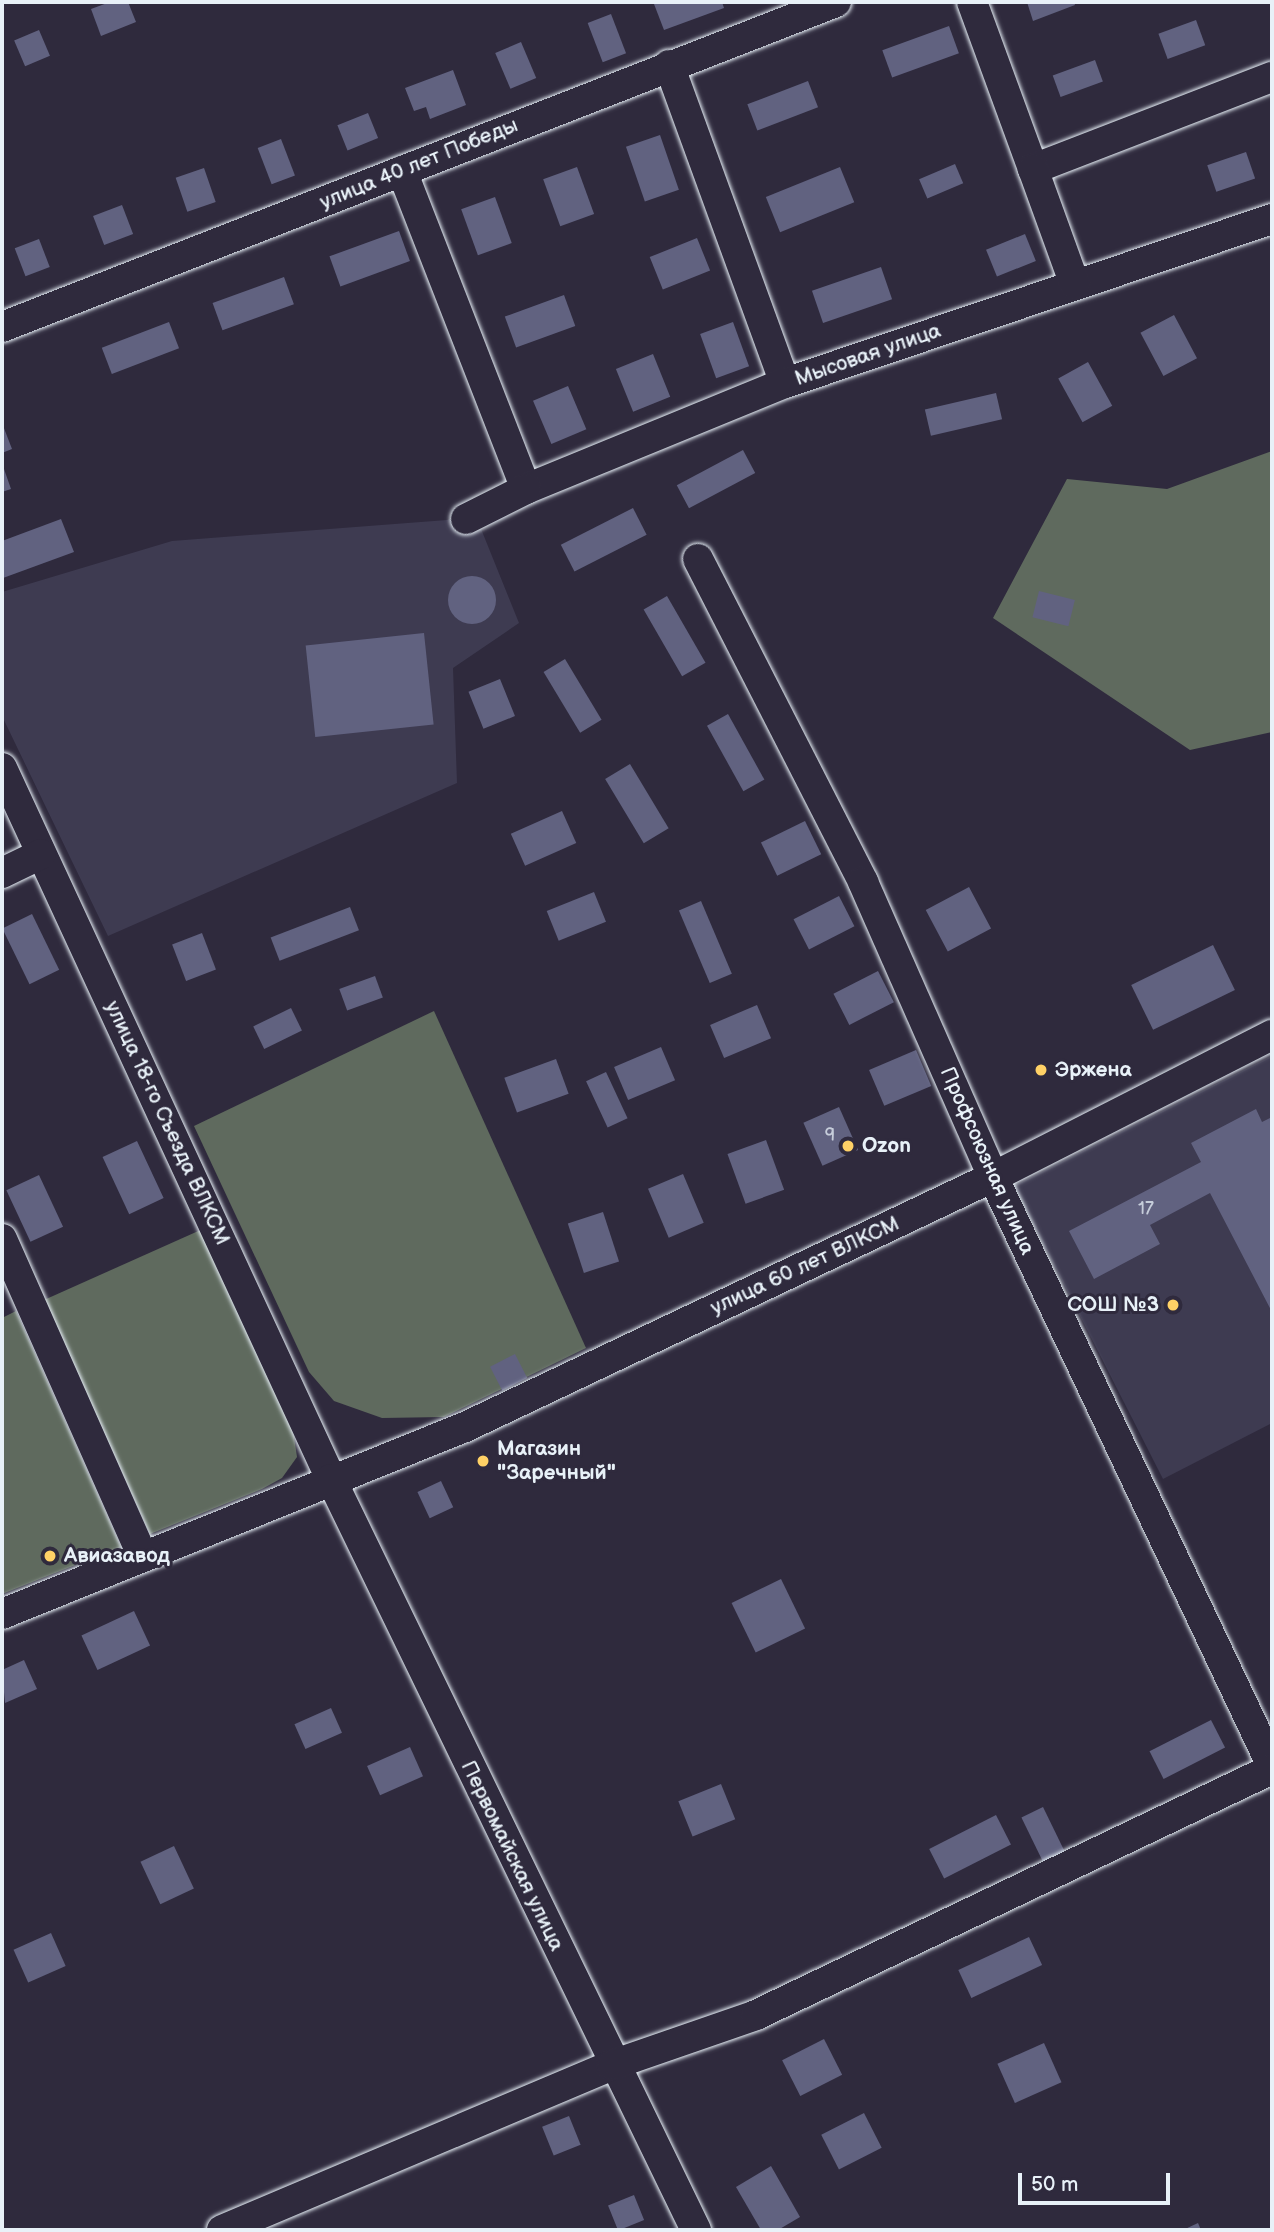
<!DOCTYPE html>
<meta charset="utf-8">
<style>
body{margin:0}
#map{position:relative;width:1274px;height:2232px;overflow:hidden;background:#2f2a3d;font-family:"Balsamiq Sans",sans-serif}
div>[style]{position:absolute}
.built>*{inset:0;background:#3e3b51}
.green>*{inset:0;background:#5f6a5e}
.building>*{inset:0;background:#616280;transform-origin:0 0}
.round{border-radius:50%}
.roads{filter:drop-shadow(0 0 2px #e8f1f8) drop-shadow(0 0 2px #e8f1f8)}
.minor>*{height:30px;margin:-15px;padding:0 15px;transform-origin:15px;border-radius:15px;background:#2f2a3d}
.dots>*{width:19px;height:19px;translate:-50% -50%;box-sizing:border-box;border:4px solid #2f2a3d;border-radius:50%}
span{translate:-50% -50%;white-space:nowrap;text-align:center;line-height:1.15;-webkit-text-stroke:6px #2f2a3d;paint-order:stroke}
.number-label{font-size:18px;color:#c6cdda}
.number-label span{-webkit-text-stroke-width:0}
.street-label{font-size:21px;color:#e8f1f8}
.poi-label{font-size:21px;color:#e8f1f8;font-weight:700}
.left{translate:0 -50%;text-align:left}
.right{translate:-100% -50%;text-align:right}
.frame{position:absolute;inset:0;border:4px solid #e8f1f8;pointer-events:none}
.scale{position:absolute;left:1018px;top:2173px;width:152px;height:32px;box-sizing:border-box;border:4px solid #e8f1f8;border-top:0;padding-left:9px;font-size:21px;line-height:24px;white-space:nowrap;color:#e8f1f8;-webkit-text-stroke:5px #2f2a3d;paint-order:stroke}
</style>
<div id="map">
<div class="built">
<div style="clip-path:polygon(473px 509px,519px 623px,453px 668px,457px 783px,108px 936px,2px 716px,2px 592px,172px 541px,447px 520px)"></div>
<div style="clip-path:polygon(1272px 1056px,1272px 1423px,1163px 1479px,1014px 1186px)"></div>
</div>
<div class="green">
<div style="clip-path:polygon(1272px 451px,1272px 732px,1190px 750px,993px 618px,1067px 479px,1167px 489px)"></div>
<div style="clip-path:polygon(434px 1011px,586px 1348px,444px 1417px,382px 1418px,334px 1401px,309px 1372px,194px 1126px)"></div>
<div style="clip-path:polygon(205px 1228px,292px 1424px,297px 1457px,282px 1478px,262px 1489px,150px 1534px,44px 1300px)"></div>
<div style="clip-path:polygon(16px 1311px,121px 1547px,2px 1594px,2px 1318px)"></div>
</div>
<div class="building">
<div style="clip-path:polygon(110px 2px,128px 2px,136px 22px,101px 36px,91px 9px)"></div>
<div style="clip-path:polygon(722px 2px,724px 8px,664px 30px,654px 4px)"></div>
<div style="clip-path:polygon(1027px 2px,1074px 2px,1075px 5px,1033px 21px)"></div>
<div style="left:611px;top:14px;width:42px;height:25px;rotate:69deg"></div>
<div style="left:1196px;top:20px;width:27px;height:40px;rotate:70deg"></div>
<div style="left:949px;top:26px;width:29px;height:71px;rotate:70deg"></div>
<div style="left:39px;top:30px;width:28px;height:27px;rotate:67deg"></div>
<div style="left:521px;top:42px;width:39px;height:28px;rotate:67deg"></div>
<div style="left:1095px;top:60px;width:23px;height:45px;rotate:70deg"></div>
<div style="clip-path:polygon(453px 70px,466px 105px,430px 119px,426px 107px,414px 111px,405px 88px)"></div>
<div style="left:808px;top:81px;width:28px;height:65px;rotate:69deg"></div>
<div style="left:368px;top:113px;width:27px;height:33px;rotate:68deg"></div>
<div style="left:660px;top:135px;width:58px;height:36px;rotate:71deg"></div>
<div style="left:281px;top:139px;width:39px;height:25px;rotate:69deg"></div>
<div style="left:1246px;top:152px;width:28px;height:41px;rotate:71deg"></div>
<div style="left:955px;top:164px;width:21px;height:39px;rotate:67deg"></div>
<div style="left:577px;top:167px;width:50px;height:36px;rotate:70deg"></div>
<div style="left:840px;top:167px;width:38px;height:80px;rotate:68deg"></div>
<div style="left:204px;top:168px;width:36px;height:30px;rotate:71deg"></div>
<div style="left:495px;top:197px;width:49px;height:36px;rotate:70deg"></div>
<div style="left:122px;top:205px;width:31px;height:31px;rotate:69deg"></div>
<div style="left:399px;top:231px;width:32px;height:74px;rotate:70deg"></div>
<div style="left:1025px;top:234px;width:29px;height:42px;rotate:68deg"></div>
<div style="left:697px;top:238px;width:35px;height:51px;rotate:68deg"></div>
<div style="left:39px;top:239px;width:30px;height:26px;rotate:69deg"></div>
<div style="left:881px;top:267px;width:34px;height:73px;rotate:71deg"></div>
<div style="left:284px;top:277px;width:29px;height:76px;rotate:70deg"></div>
<div style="left:564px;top:295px;width:33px;height:63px;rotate:70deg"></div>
<div style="left:1174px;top:315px;width:49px;height:38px;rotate:62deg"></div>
<div style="left:169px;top:322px;width:28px;height:72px;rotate:69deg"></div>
<div style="left:733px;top:322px;width:47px;height:35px;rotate:70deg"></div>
<div style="left:653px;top:354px;width:46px;height:40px;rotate:68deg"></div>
<div style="left:1088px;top:362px;width:50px;height:34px;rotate:61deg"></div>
<div style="left:568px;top:386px;width:47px;height:38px;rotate:67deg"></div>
<div style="left:996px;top:393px;width:27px;height:73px;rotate:77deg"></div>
<div style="clip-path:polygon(2px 423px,12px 449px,2px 453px)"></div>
<div style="left:743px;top:450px;width:26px;height:75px;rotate:62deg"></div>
<div style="clip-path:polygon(4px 469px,11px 489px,2px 492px,2px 470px)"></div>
<div style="left:633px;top:508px;width:30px;height:81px;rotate:63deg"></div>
<div style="clip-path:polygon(61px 519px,74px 552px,3px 578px,2px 541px)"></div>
<div class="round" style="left:448px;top:576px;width:48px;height:48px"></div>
<div style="left:1039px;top:591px;width:37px;height:27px;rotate:14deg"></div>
<div style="left:667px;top:596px;width:77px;height:27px;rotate:60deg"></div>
<div style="left:424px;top:633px;width:92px;height:119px;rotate:84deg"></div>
<div style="left:565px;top:659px;width:71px;height:25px;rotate:59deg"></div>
<div style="left:500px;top:679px;width:40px;height:34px;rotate:68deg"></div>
<div style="left:728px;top:714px;width:75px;height:24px;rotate:61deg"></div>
<div style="left:630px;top:764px;width:75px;height:29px;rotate:59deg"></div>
<div style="left:562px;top:811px;width:35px;height:56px;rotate:66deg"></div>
<div style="left:805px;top:821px;width:37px;height:49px;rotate:64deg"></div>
<div style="left:969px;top:887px;width:47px;height:49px;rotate:62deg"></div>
<div style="left:594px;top:892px;width:32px;height:51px;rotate:68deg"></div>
<div style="left:839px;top:896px;width:34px;height:51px;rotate:63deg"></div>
<div style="left:701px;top:901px;width:79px;height:24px;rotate:67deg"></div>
<div style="left:350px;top:907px;width:25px;height:85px;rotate:69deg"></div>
<div style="left:32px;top:914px;width:62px;height:33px;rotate:64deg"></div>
<div style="left:202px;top:933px;width:39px;height:32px;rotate:69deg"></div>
<div style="left:1213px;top:945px;width:50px;height:91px;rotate:64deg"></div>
<div style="left:878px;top:971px;width:35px;height:50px;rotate:63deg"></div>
<div style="left:375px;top:976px;width:23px;height:38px;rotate:70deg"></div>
<div style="left:757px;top:1005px;width:36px;height:51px;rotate:67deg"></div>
<div style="left:291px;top:1008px;width:25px;height:42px;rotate:64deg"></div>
<div style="left:661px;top:1047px;width:36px;height:51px;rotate:67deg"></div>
<div style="left:916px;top:1050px;width:39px;height:51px;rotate:67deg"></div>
<div style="left:556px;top:1059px;width:37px;height:55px;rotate:70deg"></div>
<div style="left:606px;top:1072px;width:51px;height:22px;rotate:65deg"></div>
<div style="left:839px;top:1107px;width:47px;height:39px;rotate:66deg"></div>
<div style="clip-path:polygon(1256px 1109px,1262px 1122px,1272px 1117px,1272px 1312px,1210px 1193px,1150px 1225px,1160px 1244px,1094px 1279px,1069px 1231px,1201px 1162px,1191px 1143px)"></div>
<div style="left:766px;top:1140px;width:53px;height:41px;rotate:70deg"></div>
<div style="left:137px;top:1141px;width:63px;height:38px;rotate:65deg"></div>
<div style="left:683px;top:1174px;width:53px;height:38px;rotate:67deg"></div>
<div style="left:39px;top:1175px;width:57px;height:36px;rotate:65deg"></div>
<div style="left:603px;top:1212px;width:52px;height:37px;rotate:72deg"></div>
<div style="left:515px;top:1354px;width:27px;height:28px;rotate:63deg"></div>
<div style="left:441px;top:1481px;width:29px;height:26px;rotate:65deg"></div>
<div style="left:781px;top:1579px;width:55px;height:55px;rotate:64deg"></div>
<div style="left:134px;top:1611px;width:38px;height:58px;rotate:65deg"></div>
<div style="clip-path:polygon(24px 1660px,37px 1689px,5px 1703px,2px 1670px)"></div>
<div style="left:331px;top:1708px;width:27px;height:40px;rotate:66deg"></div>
<div style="left:1211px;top:1720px;width:31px;height:69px;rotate:63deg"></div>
<div style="left:410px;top:1747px;width:32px;height:47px;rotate:66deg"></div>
<div style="left:721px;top:1784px;width:38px;height:46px;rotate:68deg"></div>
<div style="left:1043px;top:1807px;width:50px;height:24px;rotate:64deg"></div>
<div style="left:996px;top:1815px;width:33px;height:75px;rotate:63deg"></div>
<div style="left:174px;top:1846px;width:47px;height:37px;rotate:65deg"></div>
<div style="left:51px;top:1933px;width:36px;height:41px;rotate:66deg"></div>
<div style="left:1029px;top:1937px;width:31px;height:78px;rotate:65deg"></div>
<div style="left:824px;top:2039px;width:40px;height:47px;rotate:63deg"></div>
<div style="left:1044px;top:2043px;width:43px;height:51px;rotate:66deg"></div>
<div style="left:864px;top:2113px;width:39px;height:48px;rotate:63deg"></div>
<div style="left:569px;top:2116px;width:31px;height:29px;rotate:68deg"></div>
<div style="clip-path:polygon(771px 2166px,800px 2217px,778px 2230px,761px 2230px,736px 2187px)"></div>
<div style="left:634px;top:2195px;width:27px;height:28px;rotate:68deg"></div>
<div style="clip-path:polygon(1198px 2223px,1201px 2230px,1183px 2230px)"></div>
</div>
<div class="roads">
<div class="minor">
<div style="left:972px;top:2px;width:178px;rotate:69.9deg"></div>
<div style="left:1033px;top:169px;width:256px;rotate:-21.1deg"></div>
<div style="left:669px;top:65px;width:338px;rotate:70deg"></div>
<div style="left:785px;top:383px;width:514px;rotate:-18.61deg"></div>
<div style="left:1033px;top:169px;width:123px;rotate:70.1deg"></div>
<div style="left:402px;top:171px;width:341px;rotate:68.7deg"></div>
<div style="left:526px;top:489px;width:280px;rotate:-22.3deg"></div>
<div style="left:2px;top:327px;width:895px;rotate:-21.29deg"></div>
<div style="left:466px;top:519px;width:67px;rotate:-26.6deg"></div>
<div style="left:698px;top:559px;width:363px;rotate:62.9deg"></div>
<div style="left:863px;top:882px;width:322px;rotate:66.2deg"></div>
<div style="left:993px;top:1177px;width:652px;rotate:64.65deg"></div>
<div style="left:2px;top:768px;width:783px;rotate:65.17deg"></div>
<div style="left:331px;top:1479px;width:835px;rotate:64.08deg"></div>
<div style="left:2px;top:873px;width:43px;rotate:-26deg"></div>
<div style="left:2px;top:1239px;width:348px;rotate:66.1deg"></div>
<div style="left:2px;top:1614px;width:497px;rotate:-22deg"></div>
<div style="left:463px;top:1428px;width:586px;rotate:-25.34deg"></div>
<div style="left:993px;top:1177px;width:313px;rotate:-27deg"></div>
<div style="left:222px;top:2230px;width:423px;rotate:-22.9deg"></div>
<div style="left:612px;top:2065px;width:152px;rotate:-19.1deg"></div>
<div style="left:756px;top:2015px;width:572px;rotate:-25.49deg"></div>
</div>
</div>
<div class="dots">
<div style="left:1041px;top:1070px;background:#ffd166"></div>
<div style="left:848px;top:1146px;background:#ffd166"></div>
<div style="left:1173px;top:1305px;background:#ffd166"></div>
<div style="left:483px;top:1461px;background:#ffd166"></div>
<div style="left:50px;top:1556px;background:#ffd166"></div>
</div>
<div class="number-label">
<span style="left:830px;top:1136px">9</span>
<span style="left:1146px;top:1209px">17</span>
</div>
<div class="street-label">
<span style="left:419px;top:164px;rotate:-22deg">улица 40 лет Победы</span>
<span style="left:868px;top:355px;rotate:-19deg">Мысовая улица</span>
<span style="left:167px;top:1123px;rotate:65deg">улица 18-го Съезда ВЛКСМ</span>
<span style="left:987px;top:1161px;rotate:66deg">Профсоюзная улица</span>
<span style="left:805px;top:1266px;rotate:-25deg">улица 60 лет ВЛКСМ</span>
<span style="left:512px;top:1856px;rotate:64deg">Первомайская улица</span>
</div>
<div class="poi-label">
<span class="left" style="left:1055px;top:1070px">Эржена</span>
<span class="left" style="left:862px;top:1146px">Ozon</span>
<span class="right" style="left:1159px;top:1305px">СОШ №3</span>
<span class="left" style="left:497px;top:1461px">Магазин<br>"Заречный"</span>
<span class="left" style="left:64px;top:1556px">Авиазавод</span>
</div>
<div class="frame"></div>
<div class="scale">50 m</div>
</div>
